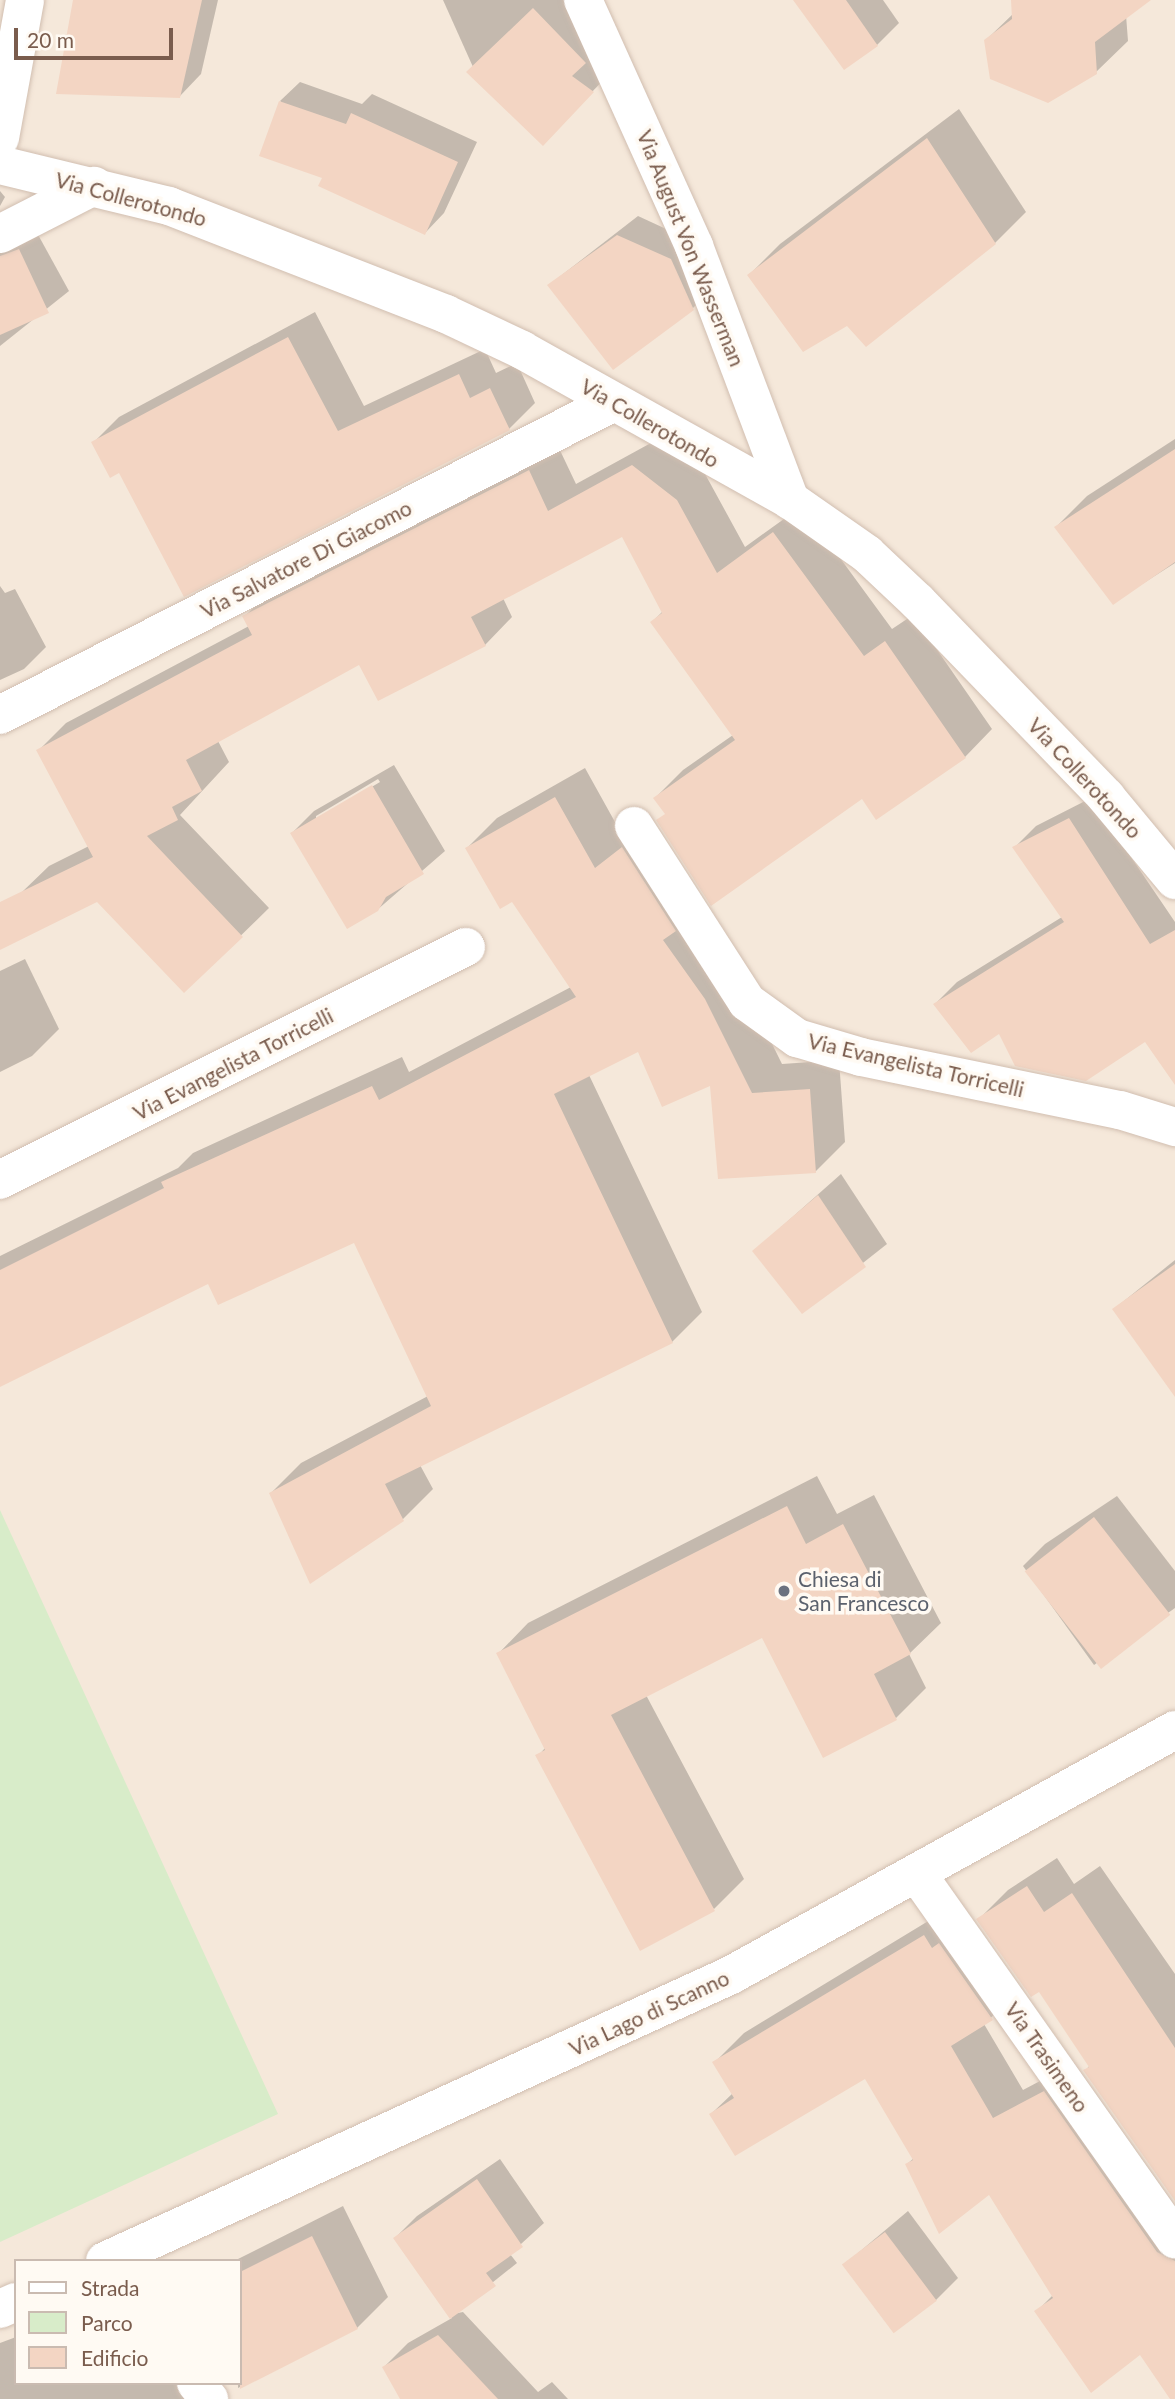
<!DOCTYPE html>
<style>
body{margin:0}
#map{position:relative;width:1175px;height:2399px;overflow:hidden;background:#fdf6ec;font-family:Lato,sans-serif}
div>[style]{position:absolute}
.residential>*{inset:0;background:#f5e8da}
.green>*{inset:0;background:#d8ecc9}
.shadow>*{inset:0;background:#0003}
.building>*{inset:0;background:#f3d5c3;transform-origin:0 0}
.roads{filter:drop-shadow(0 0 2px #d1beb0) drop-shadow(0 0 2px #d1beb0)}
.minor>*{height:38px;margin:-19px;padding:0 19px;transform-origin:19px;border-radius:19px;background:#fff}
.dots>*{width:19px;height:19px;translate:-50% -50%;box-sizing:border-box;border:4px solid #fffaf3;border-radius:50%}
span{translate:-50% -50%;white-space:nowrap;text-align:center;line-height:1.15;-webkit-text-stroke:7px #fffaf3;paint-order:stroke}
.street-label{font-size:21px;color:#7a5c4d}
.worship-label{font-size:21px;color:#5b616d}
.left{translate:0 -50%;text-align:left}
.legend{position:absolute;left:14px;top:2259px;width:228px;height:126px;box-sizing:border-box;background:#fffaf3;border:2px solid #cabbb1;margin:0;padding:9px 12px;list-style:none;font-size:21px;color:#7a5c4d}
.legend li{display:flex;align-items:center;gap:14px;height:35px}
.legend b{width:35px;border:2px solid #cabbb1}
.scale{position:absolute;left:14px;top:28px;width:159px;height:32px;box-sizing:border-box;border:4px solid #7a5c4d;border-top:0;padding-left:9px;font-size:21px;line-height:24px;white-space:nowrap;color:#7a5c4d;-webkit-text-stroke:5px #fffaf3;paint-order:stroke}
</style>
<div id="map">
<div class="residential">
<div style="clip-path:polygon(evenodd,0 0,1175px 0,1175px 2399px,0 2399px,0 0,16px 2261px,240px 2261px,240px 2383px,16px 2383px,16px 2261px)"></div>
</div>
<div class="green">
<div style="clip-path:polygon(0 1510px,278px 2114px,0 2242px)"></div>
</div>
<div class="shadow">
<div style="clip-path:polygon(75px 0,218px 0,201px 74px,179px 97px)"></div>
<div style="clip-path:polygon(443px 0,568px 0,614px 69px,564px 121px,473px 67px)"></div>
<div style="clip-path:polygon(795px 0,883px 0,899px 23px,877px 45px)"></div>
<div style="clip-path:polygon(1013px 0,1141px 0,1126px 15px,1128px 41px,1096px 72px,986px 40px,1014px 13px)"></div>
<div style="clip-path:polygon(300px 82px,362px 104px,372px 94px,477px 142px,444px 213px,425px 233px,280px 101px)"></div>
<div style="clip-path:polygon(959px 109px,1026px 212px,995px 243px,847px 323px,749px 275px,780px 244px)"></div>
<div style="clip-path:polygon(0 191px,5px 197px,0 206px)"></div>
<div style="clip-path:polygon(638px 216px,690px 240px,712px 289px,693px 308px,549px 285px)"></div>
<div style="clip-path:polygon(0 221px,36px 231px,69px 291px,0 346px)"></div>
<div style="clip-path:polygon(315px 312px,364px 406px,485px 349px,496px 373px,517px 363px,535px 403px,509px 429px,119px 471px,93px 443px,119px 417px)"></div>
<div style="clip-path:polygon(660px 438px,704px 472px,745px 547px,802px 506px,892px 629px,913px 615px,992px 729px,965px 757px,863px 797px,666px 813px,655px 798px,683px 770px,733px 735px,652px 622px,663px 611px,622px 535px,503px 598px,512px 617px,485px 645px,360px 663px,218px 741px,229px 762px,180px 815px,269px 908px,184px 991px,98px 900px,21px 893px,49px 866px,89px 846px,39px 750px,66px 723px,249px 626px,244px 617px,272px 589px,557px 444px,576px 484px)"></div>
<div style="clip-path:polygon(1175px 439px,1175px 563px,1114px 602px,1056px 527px,1087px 496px)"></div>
<div style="clip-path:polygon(0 586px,5px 593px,15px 589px,46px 647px,24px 669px,0 680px)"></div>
<div style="clip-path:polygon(evenodd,394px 765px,445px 851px,377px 910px,292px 833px,314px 811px,394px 765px,378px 779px,380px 782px,316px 820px,316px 816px,378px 779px)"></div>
<div style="clip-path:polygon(585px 768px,625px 840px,735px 969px,782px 1064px,839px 1060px,845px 1142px,815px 1172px,712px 1083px,639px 1050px,589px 1075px,702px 1312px,672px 1342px,420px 1465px,433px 1489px,403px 1519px,311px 1581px,271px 1493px,301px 1463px,428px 1396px,355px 1241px,209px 1281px,0 1385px,0 1256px,178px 1168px,193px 1153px,402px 1057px,409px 1072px,571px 987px,513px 900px,467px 848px,497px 818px)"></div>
<div style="clip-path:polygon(1091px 798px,1175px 922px,1175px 1053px,1146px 1039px,1000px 1031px,935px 1004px,957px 982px,1062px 917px,1014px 848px,1036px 826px)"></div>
<div style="clip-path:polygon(25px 959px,59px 1029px,32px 1056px,0 1072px,0 971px)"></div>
<div style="clip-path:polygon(841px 1174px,887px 1244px,802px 1311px,754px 1251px)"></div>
<div style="clip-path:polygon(1175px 1260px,1175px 1366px,1114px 1309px)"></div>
<div style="clip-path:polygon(817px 1476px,837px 1514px,874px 1495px,941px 1623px,909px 1654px,926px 1688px,896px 1718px,763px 1636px,646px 1695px,744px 1879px,714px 1909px,538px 1756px,545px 1748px,498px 1654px,528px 1623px)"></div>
<div style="clip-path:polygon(1117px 1496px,1175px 1571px,1175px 1608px,1094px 1665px,1023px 1566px,1045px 1544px)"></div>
<div style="clip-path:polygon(1057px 1858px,1074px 1884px,1100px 1866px,1175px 1974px,1175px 2198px,1085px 2071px,1090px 2065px,1040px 1989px,978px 1920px,1008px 1890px)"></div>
<div style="clip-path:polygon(953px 1906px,1022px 1989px,984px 2024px,1023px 2090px,1074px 2063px,1175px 2206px,1175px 2399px,1140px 2353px,1036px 2312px,1053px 2295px,990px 2192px,907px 2164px,914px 2158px,865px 2077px,711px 2114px,733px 2093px,715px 2062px,744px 2033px)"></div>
<div style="clip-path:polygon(500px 2159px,544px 2223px,510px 2254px,517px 2263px,453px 2314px,463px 2312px,538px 2392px,552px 2382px,568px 2399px,402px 2399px,384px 2367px,408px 2343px,452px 2318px,395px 2238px,417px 2216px)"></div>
<div style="clip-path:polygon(343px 2206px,388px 2297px,357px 2328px,238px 2388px,240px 2261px,234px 2261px)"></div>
<div style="clip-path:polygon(908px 2211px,958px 2278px,936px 2300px,845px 2264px)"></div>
<div style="clip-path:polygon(16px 2337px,16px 2383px,215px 2383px,227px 2399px,0 2399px,0 2343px)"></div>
</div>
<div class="building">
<div style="clip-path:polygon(73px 0,202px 0,180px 98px,56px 94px)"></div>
<div style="clip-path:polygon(793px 0,846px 0,878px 46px,844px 70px)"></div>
<div style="clip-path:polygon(1011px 0,1151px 0,1095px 42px,1097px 74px,1048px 103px,990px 79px,984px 40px,1012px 19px)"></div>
<div style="clip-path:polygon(533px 8px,586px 63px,572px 76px,594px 92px,543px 146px,466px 72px)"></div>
<div style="clip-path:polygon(279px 101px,346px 124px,351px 113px,458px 162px,425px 235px,318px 186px,322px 178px,259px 156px)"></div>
<div style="clip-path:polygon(927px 138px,996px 244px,866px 347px,847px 326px,803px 352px,747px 275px)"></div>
<div style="clip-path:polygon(617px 235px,671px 259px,694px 310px,613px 370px,547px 285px)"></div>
<div style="clip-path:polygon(19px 249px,49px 313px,0 335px,0 256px)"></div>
<div style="clip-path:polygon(288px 337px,338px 431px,459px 374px,470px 398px,490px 388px,510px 430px,184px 597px,119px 473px,110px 478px,91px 442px)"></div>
<div style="clip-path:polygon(1175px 449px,1175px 562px,1113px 605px,1054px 527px)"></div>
<div style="clip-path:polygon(632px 465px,677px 500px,717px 573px,773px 532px,864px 656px,885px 641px,966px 758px,876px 820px,862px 799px,711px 906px,656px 820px,665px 814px,653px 798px,735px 740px,650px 622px,662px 613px,622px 537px,471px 617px,486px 646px,378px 701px,359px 665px,186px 760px,202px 791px,172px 807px,178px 820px,147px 836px,243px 937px,184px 993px,97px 902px,0 950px,0 902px,93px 857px,36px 750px,252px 635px,242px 616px,529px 470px,548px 511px)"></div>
<div style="clip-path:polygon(372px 785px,424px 874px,386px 897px,378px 911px,347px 929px,290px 833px)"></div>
<div style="clip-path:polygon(555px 797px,595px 868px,622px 847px,676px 931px,663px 940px,705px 999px,752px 1093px,810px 1089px,816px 1173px,718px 1179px,710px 1086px,662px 1107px,638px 1052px,554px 1094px,673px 1343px,385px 1484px,404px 1521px,310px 1584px,269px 1493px,431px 1406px,354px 1243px,218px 1305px,208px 1284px,0 1387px,0 1270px,164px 1188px,161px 1182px,372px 1086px,379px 1100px,576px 997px,512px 902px,500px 909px,465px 848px)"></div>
<div style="clip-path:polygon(1069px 818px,1150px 944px,1175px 930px,1175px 1085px,1145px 1042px,1086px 1081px,1015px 1066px,999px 1034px,971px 1053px,933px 1004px,1064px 922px,1012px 847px)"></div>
<div style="clip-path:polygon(818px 1195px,866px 1267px,802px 1314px,752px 1251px)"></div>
<div style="clip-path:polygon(1175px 1264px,1175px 1397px,1112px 1309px)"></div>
<div style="clip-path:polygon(787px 1506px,806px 1544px,843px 1524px,911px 1654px,874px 1674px,897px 1720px,823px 1758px,762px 1638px,611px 1715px,715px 1911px,640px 1951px,535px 1755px,545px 1750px,496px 1653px)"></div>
<div style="left:1094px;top:1517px;width:124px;height:88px;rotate:52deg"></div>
<div style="clip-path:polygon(1027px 1886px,1044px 1912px,1072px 1893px,1175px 2048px,1175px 2201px,1083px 2070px,1089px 2067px,1039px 1992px,1031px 1997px,976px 1919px)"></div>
<div style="clip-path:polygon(924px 1935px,932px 1948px,939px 1943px,993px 2020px,951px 2046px,993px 2118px,1044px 2091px,1157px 2252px,1175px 2261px,1175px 2399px,1170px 2399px,1140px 2355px,1091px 2393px,1034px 2311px,1053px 2298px,989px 2195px,939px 2234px,905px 2164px,913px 2160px,865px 2079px,735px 2156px,709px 2114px,734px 2098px,712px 2062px)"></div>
<div style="clip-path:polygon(477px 2179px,523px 2247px,486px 2273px,496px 2286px,450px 2319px,393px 2238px)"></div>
<div style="left:885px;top:2232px;width:86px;height:54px;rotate:53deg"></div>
<div style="clip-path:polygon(312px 2236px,358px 2329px,240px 2389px,240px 2272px)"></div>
<div style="clip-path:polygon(438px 2335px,498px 2399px,400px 2399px,382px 2367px)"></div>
</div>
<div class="roads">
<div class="minor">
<div style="left:583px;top:0;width:270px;rotate:65.7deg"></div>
<div style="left:694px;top:246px;width:272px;rotate:69.3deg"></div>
<div style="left:0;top:138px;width:140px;rotate:-79.7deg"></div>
<div style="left:0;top:165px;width:174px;rotate:13.6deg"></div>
<div style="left:169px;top:206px;width:297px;rotate:21.3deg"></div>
<div style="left:446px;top:314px;width:84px;rotate:25.3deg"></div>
<div style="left:522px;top:350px;width:307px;rotate:29.2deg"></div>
<div style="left:790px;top:500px;width:94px;rotate:35deg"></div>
<div style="left:867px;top:554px;width:70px;rotate:43.3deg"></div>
<div style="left:918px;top:602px;width:271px;rotate:46deg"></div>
<div style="left:1106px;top:797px;width:108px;rotate:50.3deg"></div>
<div style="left:0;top:234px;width:106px;rotate:-27.1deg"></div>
<div style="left:0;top:715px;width:687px;rotate:-27.01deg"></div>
<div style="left:634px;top:826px;width:209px;rotate:57.3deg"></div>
<div style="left:747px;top:1002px;width:62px;rotate:35.8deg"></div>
<div style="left:797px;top:1038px;width:67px;rotate:16.5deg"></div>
<div style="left:861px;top:1057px;width:264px;rotate:11.6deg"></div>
<div style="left:1120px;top:1110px;width:58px;rotate:17.2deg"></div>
<div style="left:0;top:1180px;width:521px;rotate:-26.57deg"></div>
<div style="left:918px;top:1875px;width:446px;rotate:54.8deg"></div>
<div style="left:105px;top:2261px;width:688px;rotate:-24.55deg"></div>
<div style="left:731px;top:1975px;width:507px;rotate:-28.89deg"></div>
<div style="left:0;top:2309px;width:17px;rotate:-24deg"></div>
<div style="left:196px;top:2383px;width:21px;rotate:51deg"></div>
</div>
</div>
<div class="dots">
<div style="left:784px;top:1591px;background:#6b7280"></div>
</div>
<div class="street-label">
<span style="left:131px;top:199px;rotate:15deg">Via Collerotondo</span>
<span style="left:691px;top:248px;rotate:68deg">Via August Von Wasserman</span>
<span style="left:650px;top:423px;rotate:30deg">Via Collerotondo</span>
<span style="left:306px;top:559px;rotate:-27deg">Via Salvatore Di Giacomo</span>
<span style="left:1085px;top:778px;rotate:47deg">Via Collerotondo</span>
<span style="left:233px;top:1064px;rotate:-27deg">Via Evangelista Torricelli</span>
<span style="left:916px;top:1065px;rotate:13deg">Via Evangelista Torricelli</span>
<span style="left:649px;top:2013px;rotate:-25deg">Via Lago di Scanno</span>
<span style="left:1047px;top:2057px;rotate:55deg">Via Trasimeno</span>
</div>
<div class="worship-label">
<span class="left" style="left:798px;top:1591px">Chiesa di<br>San Francesco</span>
</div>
<ul class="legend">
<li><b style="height:9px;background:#fff"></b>Strada</li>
<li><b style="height:19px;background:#d8ecc9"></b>Parco</li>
<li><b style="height:19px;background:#f3d5c3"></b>Edificio</li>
</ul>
<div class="scale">20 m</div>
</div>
